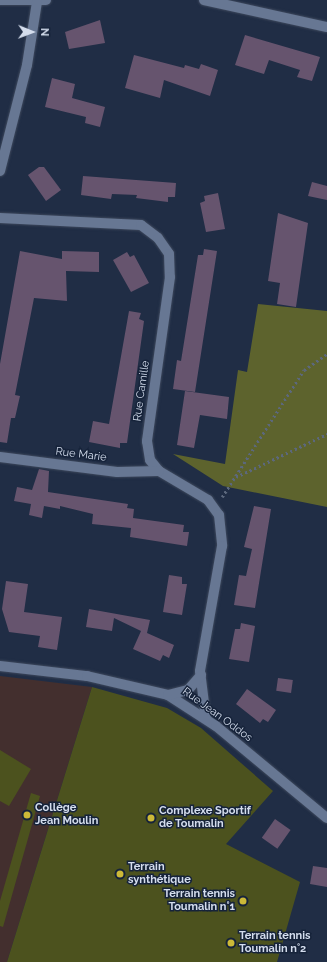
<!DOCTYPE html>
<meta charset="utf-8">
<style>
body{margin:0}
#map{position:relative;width:327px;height:962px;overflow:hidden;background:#202d45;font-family:Raleway,sans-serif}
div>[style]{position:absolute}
.education>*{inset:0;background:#432f2e}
.green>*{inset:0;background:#4c521e}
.forest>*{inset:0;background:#5d632d}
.building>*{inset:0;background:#66546e;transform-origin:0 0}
.path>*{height:2.5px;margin-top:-1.25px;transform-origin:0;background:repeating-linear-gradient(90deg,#5c687d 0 2px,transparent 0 5px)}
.roads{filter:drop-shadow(0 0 1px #3e495d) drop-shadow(0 0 1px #3e495d)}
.minor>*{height:10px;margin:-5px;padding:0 5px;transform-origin:5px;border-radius:5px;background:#677793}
.dots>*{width:11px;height:11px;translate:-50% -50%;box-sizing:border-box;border:2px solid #16233a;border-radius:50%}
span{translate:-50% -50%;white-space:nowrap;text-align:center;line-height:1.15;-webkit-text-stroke:3px #16233a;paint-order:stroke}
.street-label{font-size:11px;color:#d4dded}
.poi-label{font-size:11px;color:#d4dded;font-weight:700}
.left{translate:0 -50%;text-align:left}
.right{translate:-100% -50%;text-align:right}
.north{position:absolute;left:12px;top:12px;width:40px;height:40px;-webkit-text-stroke:3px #16233a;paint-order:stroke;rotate:91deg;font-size:11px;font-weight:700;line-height:16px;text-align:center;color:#d4dded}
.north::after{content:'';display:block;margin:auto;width:14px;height:18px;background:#d4dded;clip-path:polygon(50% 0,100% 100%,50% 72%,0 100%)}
</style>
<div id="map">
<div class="education">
<div style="clip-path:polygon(0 676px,92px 687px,7px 962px,0 962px)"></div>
</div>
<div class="green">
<div style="clip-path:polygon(92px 687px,167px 708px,201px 728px,273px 791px,226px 844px,300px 882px,277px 962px,7px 962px)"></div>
<div style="clip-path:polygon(0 750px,31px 769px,9px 806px,0 801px)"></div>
<div style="clip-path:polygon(31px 793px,40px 796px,3px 927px,0 926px,0 901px)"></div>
</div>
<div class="forest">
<div style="clip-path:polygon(258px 304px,327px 311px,327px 507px,223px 486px,173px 454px,225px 464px,238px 370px,247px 372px)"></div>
</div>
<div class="building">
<div style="clip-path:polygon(100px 20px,105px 43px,69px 49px,65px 32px)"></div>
<div style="clip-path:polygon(245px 35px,320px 57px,312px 81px,297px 77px,300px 70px,269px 60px,264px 74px,235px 65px)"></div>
<div style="clip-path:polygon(134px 55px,184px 68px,185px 65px,199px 69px,201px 64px,218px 70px,210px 96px,164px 80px,160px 98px,125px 88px)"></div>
<div style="clip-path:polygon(52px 78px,75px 84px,72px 98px,105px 107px,100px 127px,85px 123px,86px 117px,45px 107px)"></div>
<div style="clip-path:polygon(39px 167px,44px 167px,61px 190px,46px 201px,28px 175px)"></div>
<div style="clip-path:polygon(83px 176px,176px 183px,175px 197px,168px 197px,168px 202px,136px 198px,137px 195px,112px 194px,111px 199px,81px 195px)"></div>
<div style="clip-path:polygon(312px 182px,327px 186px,327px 200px,308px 196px)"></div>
<div style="clip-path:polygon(218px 193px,225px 229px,206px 232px,200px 203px,205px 201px,204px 196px)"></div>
<div style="clip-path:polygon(278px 213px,308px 223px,296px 307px,277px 304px,280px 283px,268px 281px)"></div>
<div style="clip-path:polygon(204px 249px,217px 251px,195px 392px,173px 389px,177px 360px,181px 361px,198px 255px,203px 255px)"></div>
<div style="clip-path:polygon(20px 251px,62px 259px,62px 251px,99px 252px,99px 272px,66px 271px,67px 301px,34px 298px,15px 395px,20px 396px,15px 418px,11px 418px,7px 443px,0 442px,0 364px)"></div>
<div style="clip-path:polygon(127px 252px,130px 257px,134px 255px,149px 283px,131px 292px,113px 260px)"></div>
<div style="clip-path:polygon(129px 311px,141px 313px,139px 319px,144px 321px,127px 443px,120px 443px,120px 448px,89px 442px,93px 421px,109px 424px)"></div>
<div style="clip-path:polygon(185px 391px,229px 397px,227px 419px,200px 415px,194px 448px,177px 445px)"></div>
<div style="clip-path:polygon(39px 469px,49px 471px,48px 492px,128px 504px,127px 508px,134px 509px,133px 518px,184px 525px,183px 532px,189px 532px,187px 546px,130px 537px,131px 528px,92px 524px,93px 514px,60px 506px,60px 509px,44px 506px,42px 518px,29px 515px,31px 504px,14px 501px,17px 487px,32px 490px)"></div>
<div style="clip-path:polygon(254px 506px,271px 509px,255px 608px,234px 605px,239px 575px,246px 576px,252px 549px,244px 547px)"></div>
<div style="clip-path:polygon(169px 575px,182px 577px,182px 584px,187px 584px,182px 615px,163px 612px)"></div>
<div style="clip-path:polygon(6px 581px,28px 584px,24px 612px,62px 617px,57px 650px,38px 647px,40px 636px,9px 632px,2px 609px)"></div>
<div style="clip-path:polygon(89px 609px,150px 620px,147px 633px,174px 645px,169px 658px,163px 655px,160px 661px,133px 649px,141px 631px,114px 618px,112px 631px,86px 627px)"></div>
<div style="clip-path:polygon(241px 623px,255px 626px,249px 662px,229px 659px,235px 629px,240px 629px)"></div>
<div style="left:278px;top:678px;width:15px;height:13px;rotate:8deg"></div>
<div style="clip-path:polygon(247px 689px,276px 710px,268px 722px,263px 719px,260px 723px,236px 704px)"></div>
<div style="left:275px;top:819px;width:19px;height:23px;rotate:35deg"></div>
<div style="clip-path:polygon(313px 866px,327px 868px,327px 887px,310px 884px)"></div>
</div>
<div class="path">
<div style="left:236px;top:477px;width:101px;rotate:-25.3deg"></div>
<div style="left:222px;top:497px;width:151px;rotate:-57.2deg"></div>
<div style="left:304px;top:370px;width:28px;rotate:-35deg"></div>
</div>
<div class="roads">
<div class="minor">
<div style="left:0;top:0;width:46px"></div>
<div style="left:204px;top:0;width:126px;rotate:12.4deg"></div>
<div style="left:0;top:171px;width:109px;rotate:-75.7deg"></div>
<div style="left:27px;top:65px;width:64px;rotate:-81deg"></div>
<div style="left:0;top:218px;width:141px;rotate:2.8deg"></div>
<div style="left:141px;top:225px;width:21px;rotate:37deg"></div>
<div style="left:158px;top:238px;width:19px;rotate:55deg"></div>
<div style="left:169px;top:254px;width:23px;rotate:88deg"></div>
<div style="left:170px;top:277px;width:166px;rotate:98deg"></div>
<div style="left:147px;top:441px;width:19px;rotate:81deg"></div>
<div style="left:150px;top:460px;width:14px;rotate:51deg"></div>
<div style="left:159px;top:471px;width:57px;rotate:30.6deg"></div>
<div style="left:208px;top:500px;width:19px;rotate:54deg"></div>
<div style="left:219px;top:515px;width:31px;rotate:84deg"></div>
<div style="left:222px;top:546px;width:127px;rotate:100deg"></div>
<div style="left:200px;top:671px;width:48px;rotate:82.9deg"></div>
<div style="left:0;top:457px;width:118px;rotate:7.3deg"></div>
<div style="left:117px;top:472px;width:42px;rotate:-1.4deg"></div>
<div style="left:0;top:666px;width:88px;rotate:6.6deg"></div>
<div style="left:87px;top:676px;width:83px;rotate:13.2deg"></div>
<div style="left:168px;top:695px;width:57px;rotate:32.9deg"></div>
<div style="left:216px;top:726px;width:144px;rotate:39.7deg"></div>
<div style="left:168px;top:695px;width:21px;rotate:-14deg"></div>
<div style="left:188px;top:690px;width:20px;rotate:-49deg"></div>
</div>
</div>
<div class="dots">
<div style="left:27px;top:815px;background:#ccb938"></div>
<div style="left:151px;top:818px;background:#ccb938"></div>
<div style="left:120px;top:874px;background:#ccb938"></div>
<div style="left:243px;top:901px;background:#ccb938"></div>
<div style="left:231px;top:943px;background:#ccb938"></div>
</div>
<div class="street-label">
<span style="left:142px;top:391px;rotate:-82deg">Rue Camille</span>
<span style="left:81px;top:455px;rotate:7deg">Rue Marie</span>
<span style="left:217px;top:715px;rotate:36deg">Rue Jean Oddos</span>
</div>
<div class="poi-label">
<span class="left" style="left:35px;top:815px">Collège<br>Jean Moulin</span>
<span class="left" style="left:159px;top:818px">Complexe Sportif<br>de Toumalin</span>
<span class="left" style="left:128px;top:874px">Terrain<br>synthétique</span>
<span class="right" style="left:235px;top:901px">Terrain tennis<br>Toumalin n°1</span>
<span class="left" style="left:239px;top:943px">Terrain tennis<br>Toumalin n°2</span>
</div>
<div class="north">N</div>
</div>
